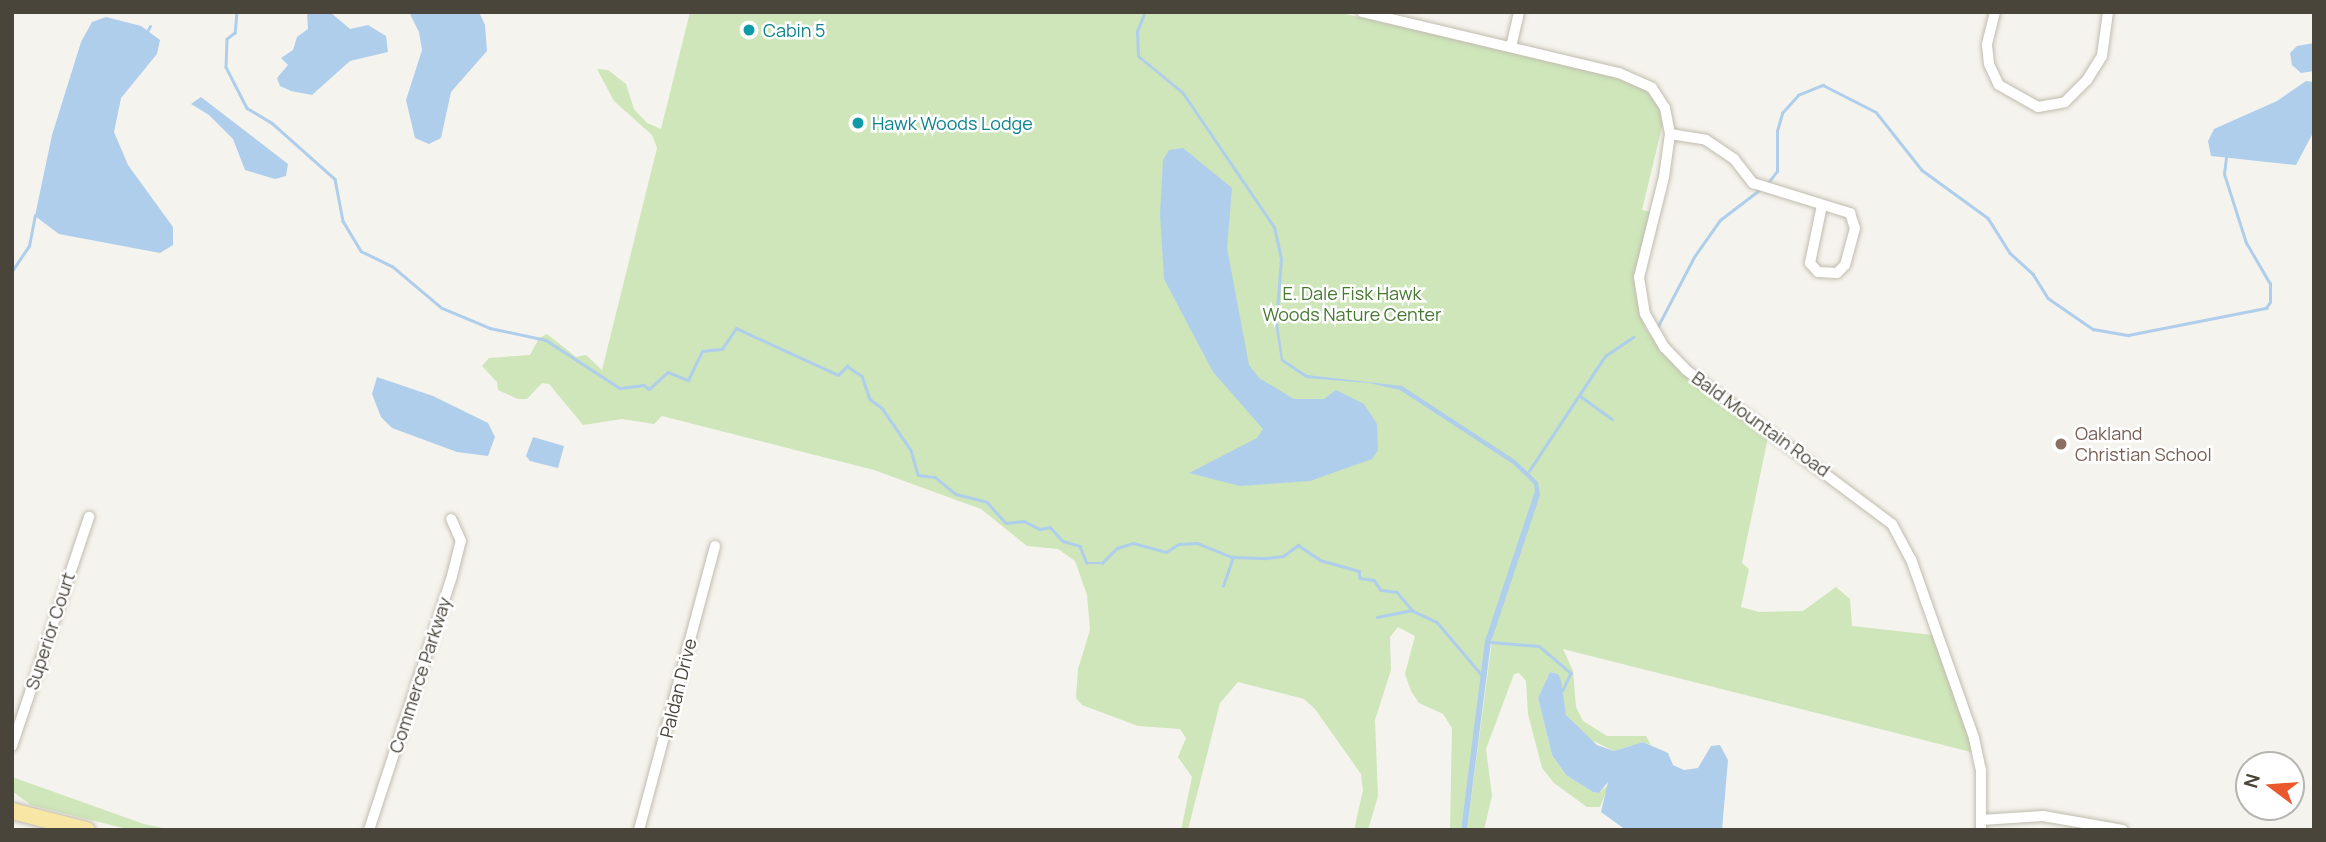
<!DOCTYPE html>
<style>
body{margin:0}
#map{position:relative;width:2326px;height:842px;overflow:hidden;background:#f5f3ed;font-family:Manrope,sans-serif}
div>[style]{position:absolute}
.green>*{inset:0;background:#cee6b9}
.water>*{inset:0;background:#afceec}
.stream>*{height:2.5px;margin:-1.25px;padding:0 1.25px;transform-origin:1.25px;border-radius:1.25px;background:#afceec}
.roads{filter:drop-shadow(0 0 2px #c0bcaf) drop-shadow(0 0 2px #c0bcaf)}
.minor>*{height:10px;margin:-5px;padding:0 5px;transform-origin:5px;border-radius:5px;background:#fff}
.primary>*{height:16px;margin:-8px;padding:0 8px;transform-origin:8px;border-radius:8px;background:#f7e6a4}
.dots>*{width:19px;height:19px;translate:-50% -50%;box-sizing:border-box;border:4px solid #fff;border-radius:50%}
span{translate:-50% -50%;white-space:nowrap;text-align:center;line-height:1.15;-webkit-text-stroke:5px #fff;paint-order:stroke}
.culture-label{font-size:18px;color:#0d838f}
.left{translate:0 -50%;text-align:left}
.park-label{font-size:18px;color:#467831}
.street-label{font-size:18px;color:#49453a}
.education-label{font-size:18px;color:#785e54}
.frame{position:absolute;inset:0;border:14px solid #49453a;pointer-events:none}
.north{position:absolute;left:2235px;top:751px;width:70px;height:70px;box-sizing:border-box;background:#fff;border:2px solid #b6b5b0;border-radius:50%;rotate:286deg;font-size:19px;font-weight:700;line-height:28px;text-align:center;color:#49453a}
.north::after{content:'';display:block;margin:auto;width:24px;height:32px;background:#ea592e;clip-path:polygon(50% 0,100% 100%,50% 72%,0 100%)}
</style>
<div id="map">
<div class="green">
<div style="clip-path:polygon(690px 12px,1337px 12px,1604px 73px,1645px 90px,1658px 105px,1663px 123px,1642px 210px,1650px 212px,1634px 281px,1645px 328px,1679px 371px,1768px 437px,1742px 563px,1749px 569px,1741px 607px,1759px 612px,1803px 611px,1836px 587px,1850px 599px,1852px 626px,1933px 635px,1975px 753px,1563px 649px,1573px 671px,1576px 707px,1583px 721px,1607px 736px,1646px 736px,1651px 745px,1643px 742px,1614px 751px,1585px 737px,1566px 715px,1558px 674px,1550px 672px,1538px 698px,1552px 755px,1566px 775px,1593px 792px,1599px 793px,1609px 784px,1600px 807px,1587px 807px,1554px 783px,1542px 768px,1528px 714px,1526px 681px,1519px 673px,1514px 674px,1486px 749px,1492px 796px,1484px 830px,1467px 830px,1493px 633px,1488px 631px,1461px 830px,1450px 830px,1452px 728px,1443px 714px,1419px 703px,1411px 691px,1405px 674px,1415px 636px,1398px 627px,1390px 637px,1391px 670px,1375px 720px,1378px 796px,1368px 830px,1354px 830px,1363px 790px,1361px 774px,1315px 709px,1304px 699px,1238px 682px,1220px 703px,1188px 830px,1181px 830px,1192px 777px,1178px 757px,1186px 738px,1180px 729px,1138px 726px,1082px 705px,1076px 698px,1078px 669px,1090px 630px,1087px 595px,1075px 561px,1058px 549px,1027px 546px,981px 509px,874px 470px,662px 416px,654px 424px,622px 419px,583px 425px,549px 384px,542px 383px,527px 399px,518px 399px,498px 390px,497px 382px,482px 366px,489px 358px,530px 355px,539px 338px,547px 334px,576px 357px,586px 355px,602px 370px,657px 148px,652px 135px,614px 101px,597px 69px,608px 70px,626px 84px,634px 109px,647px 123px,661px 129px)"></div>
<div style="clip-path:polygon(12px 777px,144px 824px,172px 830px,131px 830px,31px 805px,13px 792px)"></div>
</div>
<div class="water">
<div style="clip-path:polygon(307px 12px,330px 12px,350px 29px,368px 25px,386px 36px,388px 52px,350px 61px,312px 95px,291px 91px,280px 86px,277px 78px,288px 65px,281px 58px,293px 50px,297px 37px,308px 29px)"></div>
<div style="clip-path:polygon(409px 12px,479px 12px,485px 25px,487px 51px,451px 92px,441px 138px,429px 144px,415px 138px,406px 100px,422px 50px,419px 32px)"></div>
<div style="clip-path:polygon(1144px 12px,1147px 12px,1139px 32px,1140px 56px,1184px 92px,1276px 227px,1283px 259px,1278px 324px,1283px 359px,1307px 375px,1402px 386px,1515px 460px,1538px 482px,1540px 495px,1491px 642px,1467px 830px,1461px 830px,1485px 641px,1535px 491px,1534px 484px,1513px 464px,1400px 390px,1369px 383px,1306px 378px,1281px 361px,1275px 323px,1280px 259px,1273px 228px,1182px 94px,1137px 57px,1136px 31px)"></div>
<div style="clip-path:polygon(106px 17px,141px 26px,160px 40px,157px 54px,121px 98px,114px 132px,128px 165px,173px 227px,173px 245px,160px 253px,59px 234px,35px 216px,52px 135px,81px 42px,92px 22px)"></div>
<div style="clip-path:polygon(2314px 43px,2314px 71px,2301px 73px,2292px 65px,2290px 53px,2297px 46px)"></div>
<div style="clip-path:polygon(2306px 81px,2314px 82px,2314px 131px,2296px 165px,2211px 156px,2208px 141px,2214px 129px,2277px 101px)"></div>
<div style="clip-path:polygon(201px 97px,288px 164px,286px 176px,275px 179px,245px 170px,233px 139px,209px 115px,191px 104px)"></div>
<div style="clip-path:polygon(1183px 148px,1232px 188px,1227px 248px,1249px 365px,1259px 378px,1294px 399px,1324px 399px,1336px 390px,1364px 404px,1377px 424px,1378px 450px,1372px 459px,1310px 481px,1240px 486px,1189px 473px,1257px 438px,1263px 429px,1213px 372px,1164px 279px,1160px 214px,1163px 160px,1169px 150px)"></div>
<div style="clip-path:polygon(377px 377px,433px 396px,488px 423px,495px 437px,488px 456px,457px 452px,392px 428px,381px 417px,372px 394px)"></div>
<div style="clip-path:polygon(533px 437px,564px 446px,558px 468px,530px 461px,526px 456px)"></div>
<div style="clip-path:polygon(1550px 672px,1558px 674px,1561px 680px,1566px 715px,1597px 745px,1614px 751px,1643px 742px,1668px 753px,1673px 765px,1684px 770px,1698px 768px,1711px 746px,1720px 745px,1728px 760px,1722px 830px,1626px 830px,1601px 812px,1608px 782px,1599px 793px,1593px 792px,1566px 775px,1552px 755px,1538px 698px)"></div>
</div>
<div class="stream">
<div style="left:237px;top:12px;width:21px;rotate:95deg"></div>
<div style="left:235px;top:33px;width:10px;rotate:143deg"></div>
<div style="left:227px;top:39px;width:28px;rotate:92deg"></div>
<div style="left:226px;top:67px;width:46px;rotate:62.9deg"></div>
<div style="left:247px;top:108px;width:29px;rotate:31deg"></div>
<div style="left:272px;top:123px;width:84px;rotate:41.6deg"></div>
<div style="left:335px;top:179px;width:43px;rotate:79.2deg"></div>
<div style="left:343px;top:221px;width:35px;rotate:59deg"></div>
<div style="left:361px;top:251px;width:34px;rotate:26deg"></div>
<div style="left:392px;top:266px;width:65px;rotate:40deg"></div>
<div style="left:442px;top:308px;width:52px;rotate:22.6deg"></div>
<div style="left:490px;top:328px;width:57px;rotate:12.1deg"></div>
<div style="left:546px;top:340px;width:88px;rotate:33deg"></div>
<div style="left:620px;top:388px;width:24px;rotate:-7deg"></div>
<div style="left:644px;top:385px;width:6px;rotate:39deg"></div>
<div style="left:649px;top:389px;width:25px;rotate:-42deg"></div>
<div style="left:668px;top:372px;width:22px;rotate:22deg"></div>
<div style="left:688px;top:380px;width:32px;rotate:-64deg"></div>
<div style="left:702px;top:351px;width:20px;rotate:-6deg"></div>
<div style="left:722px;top:349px;width:25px;rotate:-56deg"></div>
<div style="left:736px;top:328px;width:112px;rotate:24.7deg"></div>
<div style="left:838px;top:375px;width:13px;rotate:-45deg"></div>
<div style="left:847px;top:366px;width:18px;rotate:34deg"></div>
<div style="left:862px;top:376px;width:24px;rotate:71deg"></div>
<div style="left:870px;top:399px;width:15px;rotate:37deg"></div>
<div style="left:882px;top:408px;width:51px;rotate:55.4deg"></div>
<div style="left:911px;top:450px;width:26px;rotate:74deg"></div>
<div style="left:918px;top:475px;width:17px;rotate:7deg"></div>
<div style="left:935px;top:477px;width:27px;rotate:39deg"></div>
<div style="left:956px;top:494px;width:32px;rotate:14deg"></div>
<div style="left:987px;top:502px;width:28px;rotate:48deg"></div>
<div style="left:1006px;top:523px;width:18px;rotate:-6deg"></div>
<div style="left:1024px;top:521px;width:18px;rotate:27deg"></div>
<div style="left:1040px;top:529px;width:10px;rotate:-11deg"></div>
<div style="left:1050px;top:527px;width:19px;rotate:47deg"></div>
<div style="left:1063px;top:541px;width:18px;rotate:16deg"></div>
<div style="left:1080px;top:546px;width:18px;rotate:68deg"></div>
<div style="left:1087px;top:563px;width:15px"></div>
<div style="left:1102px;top:563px;width:21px;rotate:-45deg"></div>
<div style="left:1117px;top:548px;width:17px;rotate:-17deg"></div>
<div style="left:1133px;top:543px;width:34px;rotate:15deg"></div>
<div style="left:1166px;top:552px;width:15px;rotate:-32deg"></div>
<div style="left:1179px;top:544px;width:18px;rotate:-3deg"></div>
<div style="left:1197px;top:543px;width:38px;rotate:22deg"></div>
<div style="left:1232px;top:557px;width:35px;rotate:2deg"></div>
<div style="left:1267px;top:558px;width:16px;rotate:-7deg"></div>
<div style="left:1283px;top:556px;width:19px;rotate:-36deg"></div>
<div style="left:1298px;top:545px;width:27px;rotate:34deg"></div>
<div style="left:1320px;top:560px;width:41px;rotate:15.8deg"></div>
<div style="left:1359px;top:571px;width:7px;rotate:82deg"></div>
<div style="left:1360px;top:578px;width:14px;rotate:8deg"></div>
<div style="left:1374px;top:580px;width:12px;rotate:55deg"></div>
<div style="left:1381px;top:590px;width:16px;rotate:7deg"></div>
<div style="left:1397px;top:592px;width:25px;rotate:50deg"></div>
<div style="left:1413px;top:611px;width:26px;rotate:25deg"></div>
<div style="left:1437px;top:622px;width:70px;rotate:49.7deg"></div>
<div style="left:148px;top:30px;width:4px;rotate:-63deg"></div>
<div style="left:1767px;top:184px;width:16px;rotate:-52deg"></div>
<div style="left:1777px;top:171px;width:40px;rotate:-90deg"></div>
<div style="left:1777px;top:131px;width:19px;rotate:-74deg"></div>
<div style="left:1782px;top:113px;width:24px;rotate:-48deg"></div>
<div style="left:1798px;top:95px;width:27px;rotate:-22deg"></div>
<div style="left:1823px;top:85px;width:59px;rotate:27deg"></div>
<div style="left:1876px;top:112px;width:74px;rotate:51.6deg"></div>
<div style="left:1922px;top:170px;width:82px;rotate:36deg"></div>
<div style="left:1988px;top:218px;width:41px;rotate:57.8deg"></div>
<div style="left:2010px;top:253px;width:31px;rotate:42deg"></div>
<div style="left:2033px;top:274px;width:28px;rotate:58deg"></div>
<div style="left:2048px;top:298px;width:55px;rotate:34.6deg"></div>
<div style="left:2093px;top:329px;width:36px;rotate:10deg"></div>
<div style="left:2128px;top:335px;width:141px;rotate:-11.1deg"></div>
<div style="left:2266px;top:308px;width:7px;rotate:-56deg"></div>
<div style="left:2270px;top:302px;width:18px;rotate:-90deg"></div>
<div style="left:2270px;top:284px;width:48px;rotate:-120.3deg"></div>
<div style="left:2246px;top:243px;width:72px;rotate:-107.7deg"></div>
<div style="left:2224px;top:174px;width:16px;rotate:-83deg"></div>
<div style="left:12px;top:271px;width:30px;rotate:-56deg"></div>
<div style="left:29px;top:246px;width:31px;rotate:-79deg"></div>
<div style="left:1658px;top:326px;width:78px;rotate:-62.4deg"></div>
<div style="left:1694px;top:257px;width:45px;rotate:-54.9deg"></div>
<div style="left:1720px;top:220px;width:53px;rotate:-37.3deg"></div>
<div style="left:1579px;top:395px;width:41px;rotate:36deg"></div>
<div style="left:1529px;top:471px;width:138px;rotate:-56.5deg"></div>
<div style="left:1605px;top:356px;width:34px;rotate:-34deg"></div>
<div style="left:1223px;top:586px;width:31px;rotate:-71deg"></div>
<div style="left:1377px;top:617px;width:36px;rotate:-11deg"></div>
<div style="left:1491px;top:642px;width:48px;rotate:4.8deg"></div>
<div style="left:1539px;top:646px;width:42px;rotate:40.2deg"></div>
<div style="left:1571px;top:673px;width:19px;rotate:115deg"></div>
</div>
<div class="roads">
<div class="minor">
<div style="left:1362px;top:12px;width:264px;rotate:13.4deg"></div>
<div style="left:1619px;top:73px;width:36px;rotate:24deg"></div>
<div style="left:1652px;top:88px;width:24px;rotate:57deg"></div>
<div style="left:1665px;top:108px;width:26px;rotate:79deg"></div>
<div style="left:1670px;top:134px;width:43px;rotate:97.9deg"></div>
<div style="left:1664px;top:177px;width:103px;rotate:104deg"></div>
<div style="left:1639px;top:277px;width:37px;rotate:81deg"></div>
<div style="left:1645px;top:314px;width:39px;rotate:60deg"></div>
<div style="left:1665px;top:348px;width:30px;rotate:46deg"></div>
<div style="left:1686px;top:370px;width:257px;rotate:36.8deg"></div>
<div style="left:1892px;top:524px;width:40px;rotate:62deg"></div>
<div style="left:1911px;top:559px;width:190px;rotate:70.6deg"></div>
<div style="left:1974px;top:738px;width:33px;rotate:78deg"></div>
<div style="left:1981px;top:770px;width:60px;rotate:90deg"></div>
<div style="left:1995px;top:12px;width:34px;rotate:104deg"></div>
<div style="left:1987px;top:45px;width:19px;rotate:84deg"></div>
<div style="left:1989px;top:64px;width:23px;rotate:65deg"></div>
<div style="left:1999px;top:85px;width:45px;rotate:29.4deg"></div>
<div style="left:2038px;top:107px;width:27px;rotate:-10deg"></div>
<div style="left:2065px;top:102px;width:31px;rotate:-45deg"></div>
<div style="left:2087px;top:80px;width:28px;rotate:-58deg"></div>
<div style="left:2102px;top:56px;width:44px;rotate:-82.2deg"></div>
<div style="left:1511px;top:47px;width:36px;rotate:-77deg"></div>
<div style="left:1670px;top:134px;width:36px;rotate:9deg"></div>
<div style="left:1706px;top:140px;width:34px;rotate:34deg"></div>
<div style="left:1734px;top:159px;width:31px;rotate:52deg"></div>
<div style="left:1753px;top:183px;width:102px;rotate:17.2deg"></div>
<div style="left:1850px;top:213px;width:16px;rotate:72deg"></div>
<div style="left:1855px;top:228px;width:38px;rotate:105deg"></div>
<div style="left:1845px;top:265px;width:11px;rotate:135deg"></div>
<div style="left:1837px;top:273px;width:19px;rotate:-177deg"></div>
<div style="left:1818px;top:272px;width:12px;rotate:-132deg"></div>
<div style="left:1810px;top:263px;width:59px;rotate:-78.3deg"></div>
<div style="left:12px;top:746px;width:242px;rotate:-71.4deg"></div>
<div style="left:1981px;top:820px;width:62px;rotate:-3.7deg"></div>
<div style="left:2043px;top:816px;width:81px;rotate:9.9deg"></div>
<div style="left:369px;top:830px;width:267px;rotate:-71.9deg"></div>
<div style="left:452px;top:576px;width:36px;rotate:-76deg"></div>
<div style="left:461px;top:541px;width:24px;rotate:-114deg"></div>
<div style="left:639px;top:830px;width:294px;rotate:-75deg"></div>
</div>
<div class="primary">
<div style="left:12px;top:811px;width:77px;rotate:14.2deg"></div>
</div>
</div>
<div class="dots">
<div style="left:749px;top:30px;background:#0f9aa8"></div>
<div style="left:858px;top:123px;background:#0f9aa8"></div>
<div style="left:2061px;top:444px;background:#8d6e63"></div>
</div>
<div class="culture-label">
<span class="left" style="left:763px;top:30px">Cabin 5</span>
<span class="left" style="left:872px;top:123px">Hawk Woods Lodge</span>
</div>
<div class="park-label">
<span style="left:1352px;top:304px">E. Dale Fisk Hawk<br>Woods Nature Center</span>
</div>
<div class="street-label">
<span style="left:1761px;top:424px;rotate:36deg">Bald Mountain Road</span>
<span style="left:50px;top:631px;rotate:-72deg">Superior Court</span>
<span style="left:420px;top:675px;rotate:-72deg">Commerce Parkway</span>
<span style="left:678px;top:688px;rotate:-76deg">Paldan Drive</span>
</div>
<div class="education-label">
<span class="left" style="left:2075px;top:444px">Oakland<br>Christian School</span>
</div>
<div class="frame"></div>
<div class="north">N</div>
</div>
